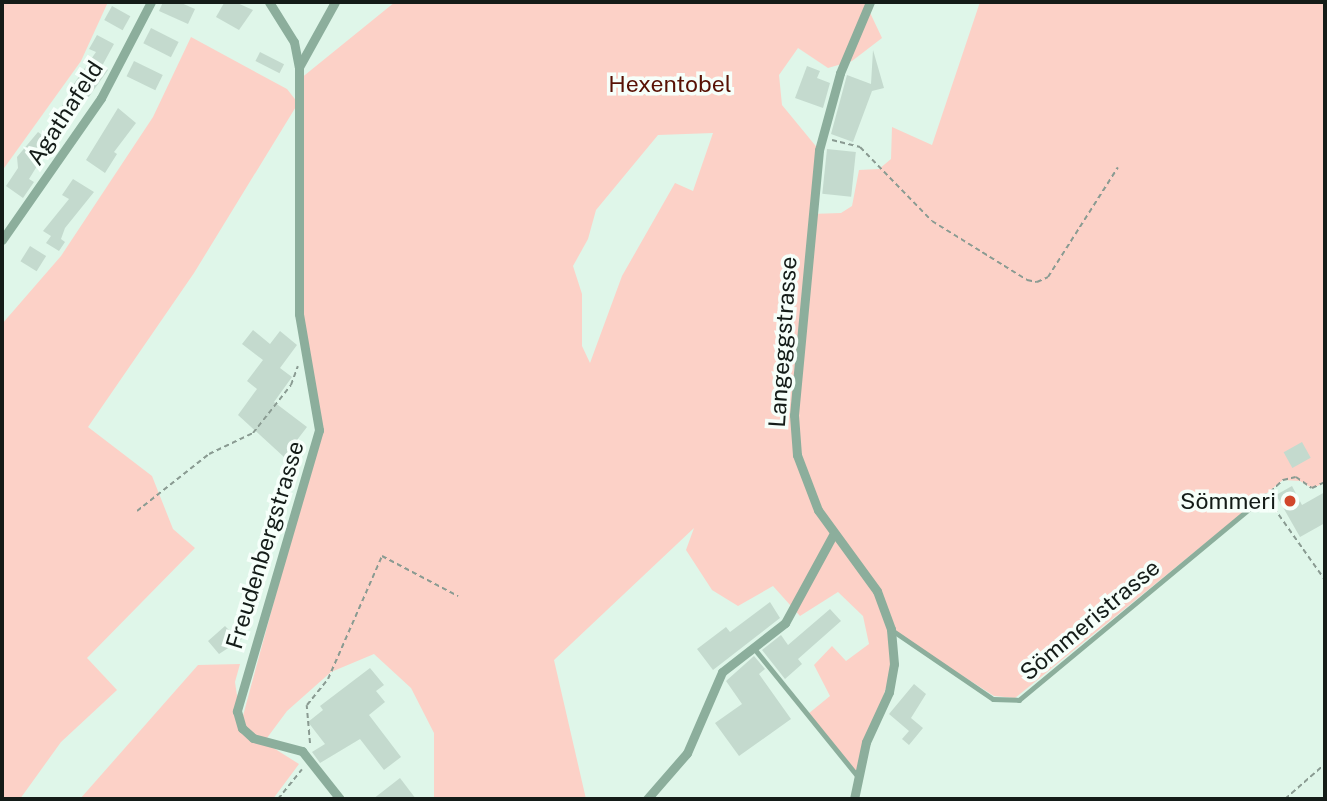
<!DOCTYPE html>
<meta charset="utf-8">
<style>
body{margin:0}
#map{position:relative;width:1327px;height:801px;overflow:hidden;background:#dff6e9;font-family:"Public Sans",sans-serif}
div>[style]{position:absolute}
.green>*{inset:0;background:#fcd1c7}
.building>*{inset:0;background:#c4dace;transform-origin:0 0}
.path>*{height:2px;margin-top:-1px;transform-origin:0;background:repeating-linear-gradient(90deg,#8a9b92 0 5px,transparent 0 8.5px)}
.service>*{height:4.5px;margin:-2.25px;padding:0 2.25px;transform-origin:2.25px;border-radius:2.25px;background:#8cae9c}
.minor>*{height:9px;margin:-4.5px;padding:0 4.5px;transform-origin:4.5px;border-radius:4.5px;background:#8cae9c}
.dots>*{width:19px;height:19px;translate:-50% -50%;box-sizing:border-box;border:4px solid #f6fffa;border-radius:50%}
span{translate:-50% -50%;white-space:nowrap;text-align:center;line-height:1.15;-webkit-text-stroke:7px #f6fffa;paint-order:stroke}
.park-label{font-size:23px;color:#581104}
.street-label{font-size:23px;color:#141c18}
.poi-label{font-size:23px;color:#141c18}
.right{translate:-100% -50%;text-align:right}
.frame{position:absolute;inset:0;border:4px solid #141c18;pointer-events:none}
</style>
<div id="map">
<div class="green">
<div style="clip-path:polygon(2px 2px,108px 2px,81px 61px,2px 171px)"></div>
<div style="clip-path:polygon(evenodd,395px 2px,865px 2px,882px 38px,852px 61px,828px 68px,798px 48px,779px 75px,782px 105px,819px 150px,811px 214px,841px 213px,852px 206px,859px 170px,879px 169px,891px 159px,892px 127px,932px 145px,980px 2px,1325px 2px,1325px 483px,1312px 488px,1300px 481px,1283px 480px,1015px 698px,994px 696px,891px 630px,894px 664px,857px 775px,808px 714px,830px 696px,814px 665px,832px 646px,846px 661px,869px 644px,863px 616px,838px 592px,800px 616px,773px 586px,738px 606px,712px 590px,686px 550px,694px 528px,554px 660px,586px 799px,434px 799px,434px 733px,411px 688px,374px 654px,331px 672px,287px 711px,264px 742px,299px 764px,273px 799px,80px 799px,198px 665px,240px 664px,235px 682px,241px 723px,318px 439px,302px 343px,297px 105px,194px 273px,88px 427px,152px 476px,173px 529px,195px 548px,87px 658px,117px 690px,61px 742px,20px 799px,2px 799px,2px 324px,61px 256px,153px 117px,191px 37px,287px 89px,298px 103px,300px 79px,395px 2px,713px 133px,693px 191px,675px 183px,622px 276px,590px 363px,582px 346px,582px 294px,573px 266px,588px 239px,596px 210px,658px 135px,713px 133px)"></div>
</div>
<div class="building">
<div style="clip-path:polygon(163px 2px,179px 2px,195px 9px,188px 24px,159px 11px)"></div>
<div style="clip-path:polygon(235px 2px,253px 10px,239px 30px,216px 17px,224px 3px)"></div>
<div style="left:112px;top:6px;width:21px;height:16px;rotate:29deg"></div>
<div style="left:151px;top:28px;width:31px;height:17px;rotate:27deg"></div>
<div style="clip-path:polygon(97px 35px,114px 44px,102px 66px,108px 70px,66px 129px,53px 121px,65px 101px,71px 105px,80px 90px,73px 85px,96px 52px,89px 49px)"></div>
<div style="clip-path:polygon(873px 50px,884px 88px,872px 91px,853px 142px,831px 134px,847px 75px,871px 84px)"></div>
<div style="left:260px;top:52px;width:27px;height:10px;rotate:27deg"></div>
<div style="left:134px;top:61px;width:32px;height:17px;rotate:26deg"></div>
<div style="clip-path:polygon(807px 66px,820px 71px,817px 78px,830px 83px,823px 108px,795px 98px)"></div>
<div style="clip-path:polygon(118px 108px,136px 123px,114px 152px,117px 154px,105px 173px,86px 160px)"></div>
<div style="clip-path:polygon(38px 132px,49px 140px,38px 156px,42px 158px,29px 179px,34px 182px,23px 198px,6px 186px,18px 168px,17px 157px)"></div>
<div style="left:827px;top:149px;width:29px;height:45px;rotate:6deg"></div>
<div style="clip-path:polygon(73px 179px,94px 192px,65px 228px,61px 239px,65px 242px,59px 251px,46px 243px,51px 236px,43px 231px,69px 199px,62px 195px)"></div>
<div style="left:30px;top:246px;width:19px;height:18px;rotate:32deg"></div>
<div style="clip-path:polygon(253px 330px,270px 344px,280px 331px,297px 345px,280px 368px,292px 377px,274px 402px,307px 427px,284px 457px,238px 415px,257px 389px,247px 381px,263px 360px,242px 344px)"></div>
<div style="left:1302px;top:442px;width:18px;height:21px;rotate:61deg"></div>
<div style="clip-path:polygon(1292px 486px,1302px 505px,1325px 492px,1325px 523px,1300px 537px,1276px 495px)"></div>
<div style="clip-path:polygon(770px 602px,780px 618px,713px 670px,697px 649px,726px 627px,730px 632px)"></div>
<div style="clip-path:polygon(830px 609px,841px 621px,798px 659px,802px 664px,785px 679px,762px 650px,781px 635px,788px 645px)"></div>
<div style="clip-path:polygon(225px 626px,230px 631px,236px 626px,245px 637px,219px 654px,208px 641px)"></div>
<div style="clip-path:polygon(754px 656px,765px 669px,759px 674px,791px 719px,739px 756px,715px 723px,742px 704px,726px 681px)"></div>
<div style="clip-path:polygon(370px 668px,384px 685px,376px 691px,385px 702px,369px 715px,401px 757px,384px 770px,360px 739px,320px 763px,312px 752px,325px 744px,308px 722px,323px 710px,320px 706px)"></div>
<div style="clip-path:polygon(914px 684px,926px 694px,911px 718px,923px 728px,909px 745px,902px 739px,909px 731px,889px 714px)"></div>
<div style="clip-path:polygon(400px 778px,416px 799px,373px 799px)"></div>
</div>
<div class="path">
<div style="left:832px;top:140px;width:29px;rotate:14deg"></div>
<div style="left:860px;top:147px;width:103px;rotate:45.8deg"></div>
<div style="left:932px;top:221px;width:112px;rotate:31.8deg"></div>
<div style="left:1027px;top:280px;width:10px;rotate:11deg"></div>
<div style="left:1037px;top:282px;width:12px;rotate:-24deg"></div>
<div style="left:1048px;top:277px;width:130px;rotate:-57.5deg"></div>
<div style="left:1270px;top:492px;width:18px;rotate:-43deg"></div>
<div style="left:1283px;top:480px;width:13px;rotate:-13deg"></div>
<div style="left:1296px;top:477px;width:19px;rotate:35deg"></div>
<div style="left:1312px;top:488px;width:14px;rotate:-25deg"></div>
<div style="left:1269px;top:501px;width:97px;rotate:54.7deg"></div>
<div style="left:137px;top:511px;width:92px;rotate:-38.4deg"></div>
<div style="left:209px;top:454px;width:49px;rotate:-25.5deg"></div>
<div style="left:253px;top:433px;width:61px;rotate:-51.6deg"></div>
<div style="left:291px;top:385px;width:20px;rotate:-70deg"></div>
<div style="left:310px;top:743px;width:38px;rotate:-95deg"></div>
<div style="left:307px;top:705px;width:33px;rotate:-51deg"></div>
<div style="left:328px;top:679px;width:134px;rotate:-66.3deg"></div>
<div style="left:382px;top:556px;width:86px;rotate:27.8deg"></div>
<div style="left:278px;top:799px;width:38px;rotate:-51deg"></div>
<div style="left:1285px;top:799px;width:53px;rotate:-41.2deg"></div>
</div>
<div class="service">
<div style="left:892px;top:630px;width:122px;rotate:34.3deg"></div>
<div style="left:993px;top:699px;width:26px;rotate:2deg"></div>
<div style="left:1019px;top:700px;width:320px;rotate:-39.7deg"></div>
<div style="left:754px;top:648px;width:164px;rotate:51deg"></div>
</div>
<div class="minor">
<div style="left:269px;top:2px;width:47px;rotate:58deg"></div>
<div style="left:294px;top:42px;width:25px;rotate:79deg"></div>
<div style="left:299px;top:67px;width:247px;rotate:90deg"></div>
<div style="left:299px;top:314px;width:118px;rotate:80.2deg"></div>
<div style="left:319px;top:430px;width:293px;rotate:106.3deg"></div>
<div style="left:237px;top:711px;width:18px;rotate:74deg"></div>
<div style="left:242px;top:728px;width:15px;rotate:42deg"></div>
<div style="left:253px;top:738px;width:51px;rotate:14.9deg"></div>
<div style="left:302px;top:751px;width:61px;rotate:51.6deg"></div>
<div style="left:299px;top:67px;width:74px;rotate:-61deg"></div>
<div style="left:2px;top:240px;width:173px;rotate:-55.1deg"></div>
<div style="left:101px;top:98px;width:108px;rotate:-62.5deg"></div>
<div style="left:647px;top:799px;width:61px;rotate:-49deg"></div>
<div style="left:687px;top:753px;width:88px;rotate:-66.6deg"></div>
<div style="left:722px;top:672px;width:80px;rotate:-37.9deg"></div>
<div style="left:785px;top:623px;width:100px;rotate:-61.4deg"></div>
<div style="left:854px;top:799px;width:58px;rotate:-78.1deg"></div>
<div style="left:866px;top:742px;width:55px;rotate:-65.3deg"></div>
<div style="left:889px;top:692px;width:28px;rotate:-80deg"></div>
<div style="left:894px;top:664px;width:35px;rotate:-95deg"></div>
<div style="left:891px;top:629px;width:40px;rotate:-110.2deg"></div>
<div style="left:877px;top:591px;width:100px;rotate:-126.1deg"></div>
<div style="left:818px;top:510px;width:59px;rotate:-110.9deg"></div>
<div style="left:797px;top:455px;width:40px;rotate:-94.3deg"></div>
<div style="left:794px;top:415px;width:266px;rotate:-84.6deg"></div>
<div style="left:819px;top:150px;width:80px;rotate:-74.7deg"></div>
<div style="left:840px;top:73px;width:77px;rotate:-67.1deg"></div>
</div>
<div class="dots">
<div style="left:1290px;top:501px;background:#d1462b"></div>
</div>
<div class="park-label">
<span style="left:670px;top:84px">Hexentobel</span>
</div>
<div class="street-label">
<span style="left:65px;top:113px;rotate:-57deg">Agathafeld</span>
<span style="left:783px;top:342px;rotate:-86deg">Langeggstrasse</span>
<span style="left:265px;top:545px;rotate:-73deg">Freudenbergstrasse</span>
<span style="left:1090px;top:620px;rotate:-40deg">Sömmeristrasse</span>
</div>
<div class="poi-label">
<span class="right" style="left:1276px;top:501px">Sömmeri</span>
</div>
<div class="frame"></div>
</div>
